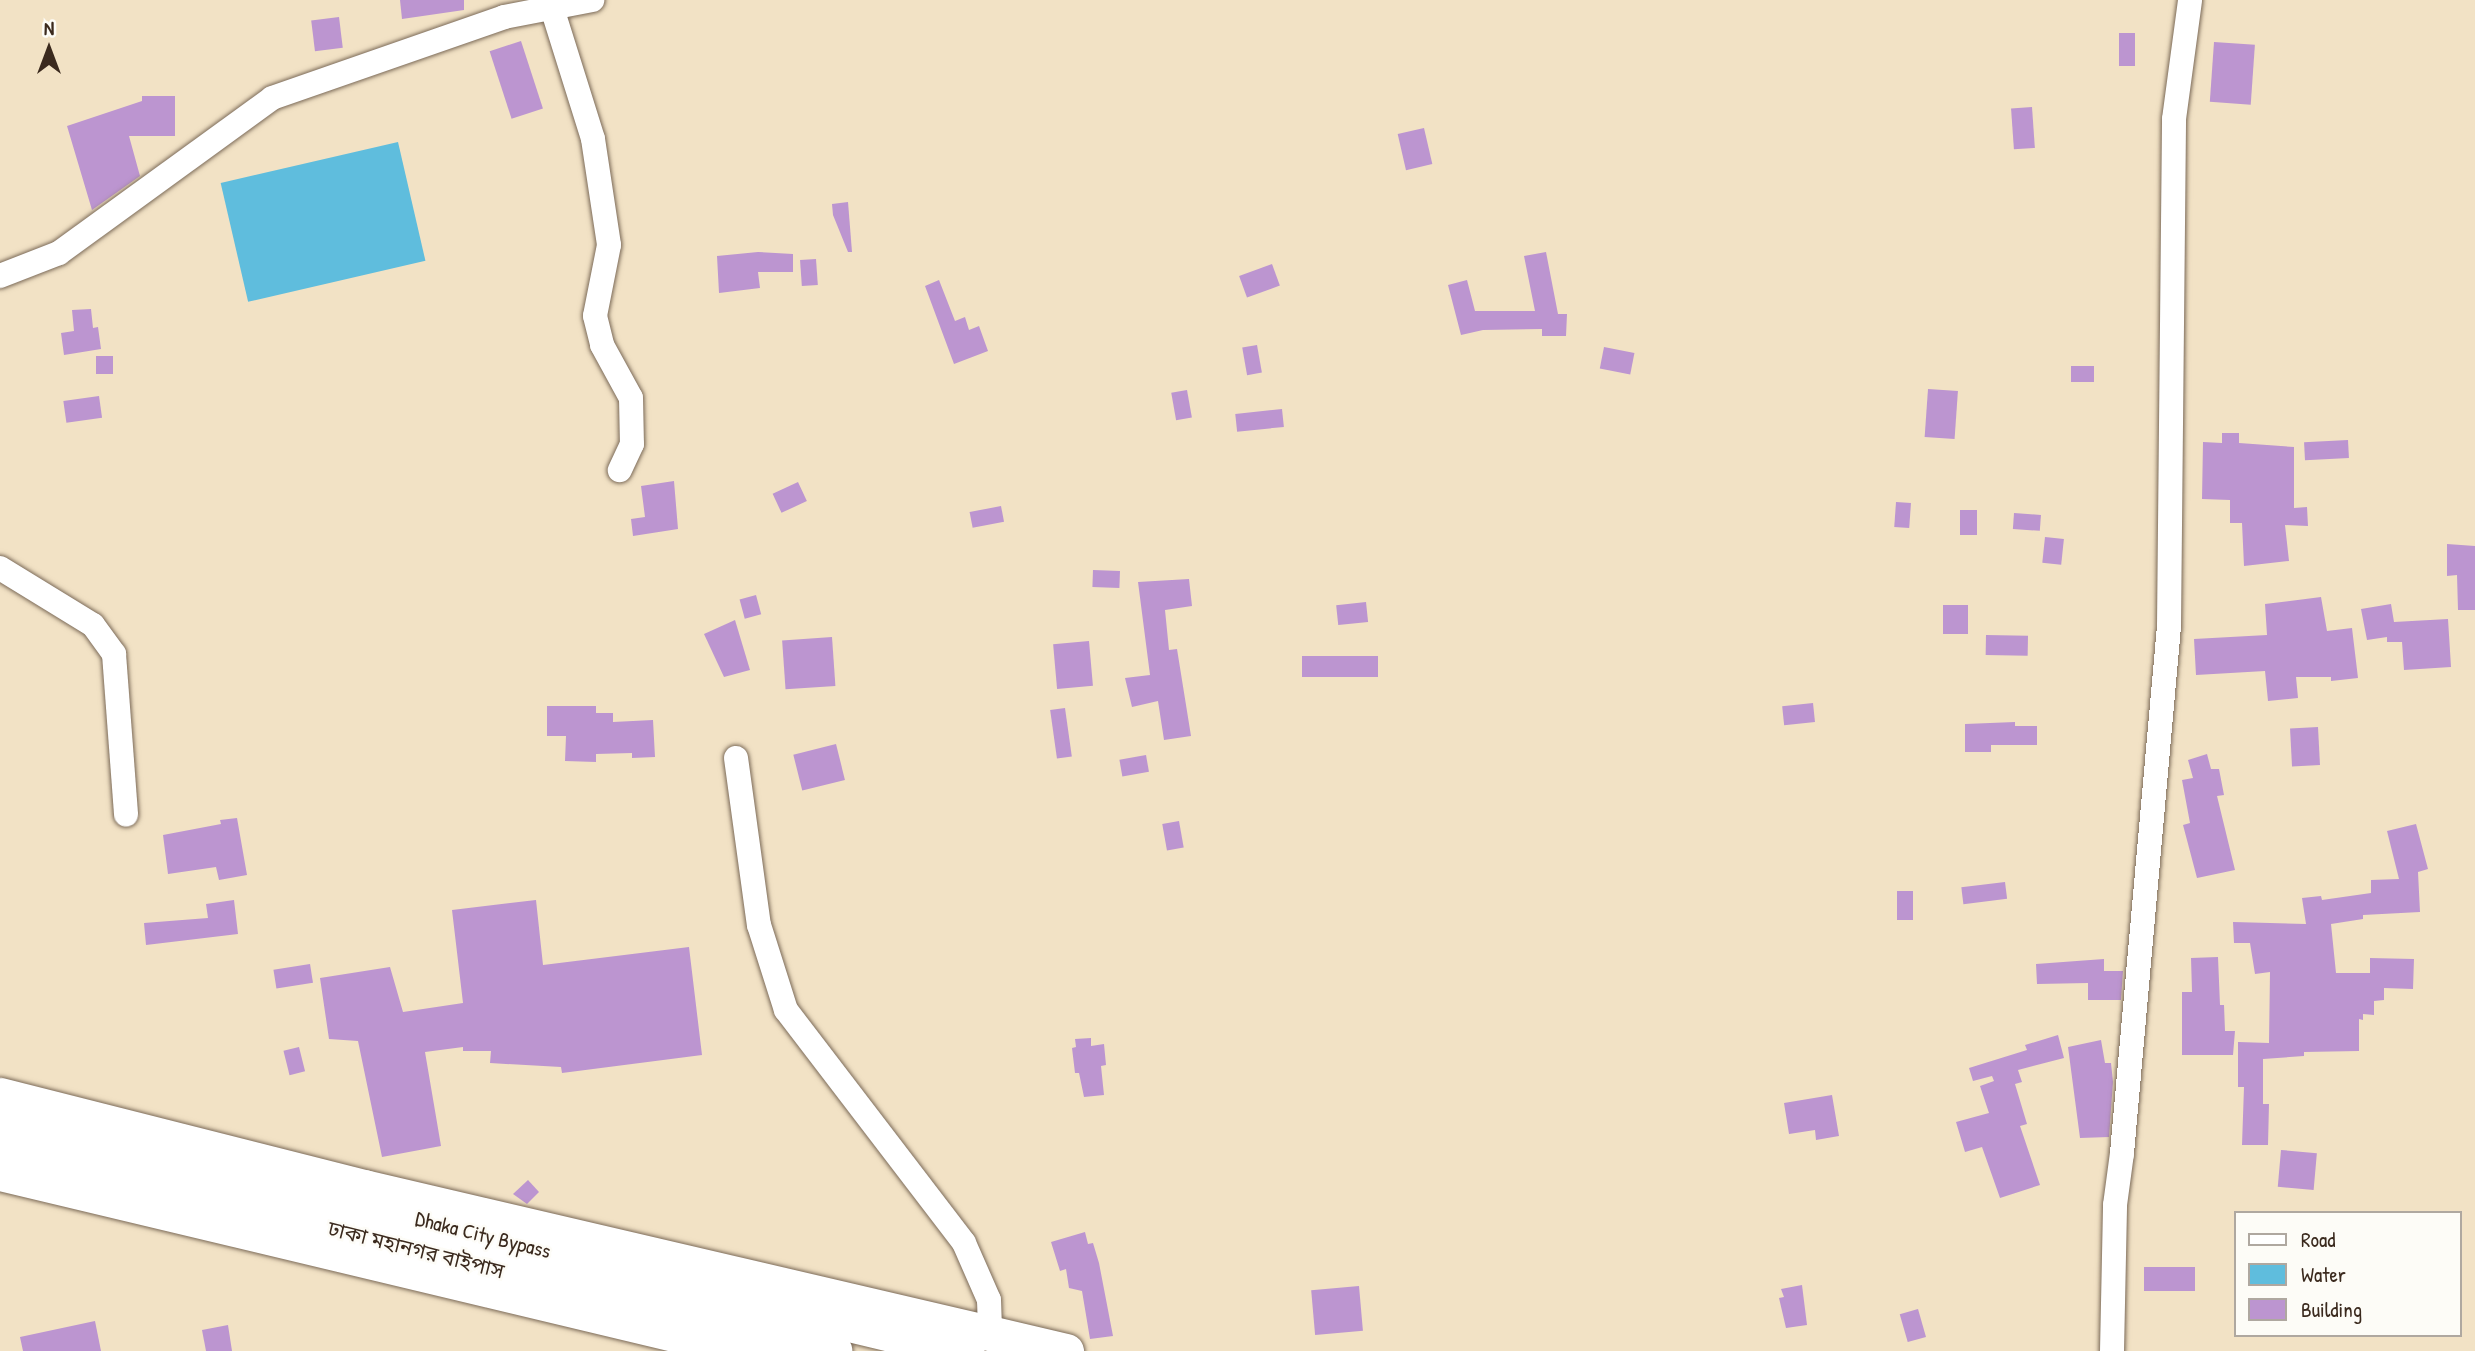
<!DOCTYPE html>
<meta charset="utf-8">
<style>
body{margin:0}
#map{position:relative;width:2475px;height:1351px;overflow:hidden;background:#f2e2c5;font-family:"Patrick Hand","Noto Sans Bengali",sans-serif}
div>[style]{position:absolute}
.water>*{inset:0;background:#5fbddd;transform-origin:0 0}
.building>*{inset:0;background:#bc95d0;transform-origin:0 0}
.roads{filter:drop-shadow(0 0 2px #7b6a58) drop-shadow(0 0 2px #7b6a58)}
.minor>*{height:24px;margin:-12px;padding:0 12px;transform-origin:12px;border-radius:12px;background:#fff}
.secondary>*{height:35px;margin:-17.5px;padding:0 17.5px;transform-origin:17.5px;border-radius:17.5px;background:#fff}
.trunk>*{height:38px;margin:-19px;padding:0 19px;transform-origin:19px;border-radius:19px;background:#fff}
span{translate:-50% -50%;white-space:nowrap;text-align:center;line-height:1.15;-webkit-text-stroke:5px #fdfcf7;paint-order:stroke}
.street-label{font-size:21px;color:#3b2a1e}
.legend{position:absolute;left:2234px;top:1211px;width:228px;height:126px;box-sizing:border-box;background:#fdfcf7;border:2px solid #afa8a0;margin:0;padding:9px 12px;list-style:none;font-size:21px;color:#3b2a1e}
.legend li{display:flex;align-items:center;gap:14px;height:35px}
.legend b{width:35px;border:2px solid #afa8a0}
.north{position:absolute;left:14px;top:14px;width:70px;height:70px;-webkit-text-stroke:5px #fdfcf7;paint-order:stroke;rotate:0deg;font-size:19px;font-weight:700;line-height:28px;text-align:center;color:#3b2a1e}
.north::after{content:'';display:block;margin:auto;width:24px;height:32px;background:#3b2a1e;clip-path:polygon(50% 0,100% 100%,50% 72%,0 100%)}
</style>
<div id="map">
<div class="water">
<div style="left:398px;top:142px;width:122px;height:182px;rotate:77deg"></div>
</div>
<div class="building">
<div style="clip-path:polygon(400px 0,464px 0,464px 10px,402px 19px)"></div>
<div style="left:339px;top:17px;width:31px;height:28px;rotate:83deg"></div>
<div style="left:2119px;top:33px;width:16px;height:33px"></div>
<div style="left:521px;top:41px;width:71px;height:33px;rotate:72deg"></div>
<div style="left:2214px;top:42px;width:41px;height:60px;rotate:4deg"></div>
<div style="clip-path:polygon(142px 96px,175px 96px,175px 136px,129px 136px,140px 176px,92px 210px,67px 126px,142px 101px)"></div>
<div style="left:2032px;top:107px;width:41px;height:21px;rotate:86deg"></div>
<div style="left:1424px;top:128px;width:37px;height:27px;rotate:77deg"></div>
<div style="clip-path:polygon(848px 202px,852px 252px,848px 252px,833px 215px,832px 204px)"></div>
<div style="clip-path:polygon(758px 252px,793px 254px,793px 272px,758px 272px,760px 288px,719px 293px,717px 256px)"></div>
<div style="clip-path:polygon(1546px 252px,1558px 314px,1567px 314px,1566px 336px,1542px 336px,1542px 329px,1483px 330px,1461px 335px,1448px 285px,1467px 280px,1475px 311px,1535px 311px,1524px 256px)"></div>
<div style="left:816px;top:259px;width:26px;height:16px;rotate:86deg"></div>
<div style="left:1272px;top:264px;width:23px;height:35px;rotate:70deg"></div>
<div style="clip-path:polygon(939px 280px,955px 321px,965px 317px,969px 330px,979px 326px,988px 351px,954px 364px,925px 286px)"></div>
<div style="clip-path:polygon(91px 309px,93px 328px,98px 327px,101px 349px,64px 355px,61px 333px,74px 331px,72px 310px)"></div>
<div style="left:1257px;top:345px;width:28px;height:15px;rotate:80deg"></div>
<div style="left:1604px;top:347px;width:31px;height:22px;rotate:11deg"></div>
<div style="left:96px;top:356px;width:17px;height:18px"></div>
<div style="left:2071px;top:366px;width:23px;height:16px"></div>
<div style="left:1928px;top:389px;width:30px;height:48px;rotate:4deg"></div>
<div style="left:1187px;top:390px;width:28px;height:16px;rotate:80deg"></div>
<div style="left:99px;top:396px;width:22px;height:36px;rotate:82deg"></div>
<div style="left:1282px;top:409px;width:18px;height:47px;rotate:84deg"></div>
<div style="clip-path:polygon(2222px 433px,2239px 433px,2239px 443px,2294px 447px,2294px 508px,2307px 507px,2308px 526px,2285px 525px,2289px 561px,2244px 566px,2242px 523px,2230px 523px,2230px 500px,2202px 499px,2203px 442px,2222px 443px)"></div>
<div style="left:2348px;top:440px;width:18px;height:44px;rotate:87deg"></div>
<div style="clip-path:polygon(674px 481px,678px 529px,633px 536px,631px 519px,645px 517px,641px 486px)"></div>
<div style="left:798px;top:482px;width:21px;height:28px;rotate:65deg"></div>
<div style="left:1896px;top:502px;width:15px;height:25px;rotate:4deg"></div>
<div style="left:1001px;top:506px;width:16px;height:32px;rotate:79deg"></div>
<div style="left:1960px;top:510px;width:17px;height:25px"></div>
<div style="left:2014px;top:513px;width:27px;height:16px;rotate:4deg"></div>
<div style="left:2045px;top:537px;width:19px;height:26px;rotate:6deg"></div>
<div style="clip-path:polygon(2447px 544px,2475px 546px,2475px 610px,2458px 610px,2457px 575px,2447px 576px)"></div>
<div style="left:1093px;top:570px;width:27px;height:17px;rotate:2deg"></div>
<div style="clip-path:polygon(1189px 579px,1192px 606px,1165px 610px,1169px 650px,1177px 649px,1191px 736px,1164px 740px,1158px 701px,1132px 707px,1125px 678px,1150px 675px,1138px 582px)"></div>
<div style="left:756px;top:595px;width:20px;height:17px;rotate:75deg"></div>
<div style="clip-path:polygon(2321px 597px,2327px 631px,2352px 628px,2358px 678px,2331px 681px,2331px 677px,2296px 677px,2298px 698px,2268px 701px,2265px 671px,2196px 675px,2194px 639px,2267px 635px,2265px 604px)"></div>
<div style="left:1366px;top:602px;width:20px;height:30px;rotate:84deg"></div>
<div style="clip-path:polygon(2391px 604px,2394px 622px,2448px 619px,2451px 667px,2404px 670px,2402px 642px,2387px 642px,2387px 637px,2367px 640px,2361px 609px)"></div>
<div style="left:1943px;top:605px;width:25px;height:29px"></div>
<div style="clip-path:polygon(735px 620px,750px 670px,724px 677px,704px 634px)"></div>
<div style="left:1986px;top:635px;width:42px;height:20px;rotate:1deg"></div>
<div style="left:832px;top:637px;width:49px;height:50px;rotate:86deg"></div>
<div style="left:1089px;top:641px;width:45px;height:36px;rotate:85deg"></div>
<div style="left:1378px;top:656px;width:21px;height:76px;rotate:90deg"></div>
<div style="left:1813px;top:703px;width:19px;height:31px;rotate:84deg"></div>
<div style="clip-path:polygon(547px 706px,596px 706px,596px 713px,613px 713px,613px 722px,653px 720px,655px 757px,632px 758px,632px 753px,596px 754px,596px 762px,565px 761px,566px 736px,547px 736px)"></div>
<div style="left:1065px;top:708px;width:49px;height:15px;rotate:82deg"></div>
<div style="clip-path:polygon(2015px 722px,2015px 726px,2037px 726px,2037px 745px,1991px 745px,1991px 752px,1965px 752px,1965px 724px)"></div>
<div style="left:2318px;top:727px;width:38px;height:28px;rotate:87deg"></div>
<div style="left:836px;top:744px;width:37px;height:44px;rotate:76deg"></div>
<div style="clip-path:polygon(2207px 754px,2211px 769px,2219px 769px,2224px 795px,2217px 796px,2235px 870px,2197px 878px,2183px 825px,2190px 823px,2182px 780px,2193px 778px,2188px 760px)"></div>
<div style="left:1146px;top:755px;width:17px;height:27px;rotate:80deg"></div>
<div style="clip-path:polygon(237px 818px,247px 875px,219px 880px,216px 867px,168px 874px,163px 835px,221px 824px,220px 820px)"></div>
<div style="left:1179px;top:821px;width:27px;height:17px;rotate:80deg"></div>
<div style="clip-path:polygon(2416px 824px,2428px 869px,2418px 872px,2420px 912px,2363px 915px,2363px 919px,2331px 924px,2336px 973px,2370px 973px,2370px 958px,2414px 959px,2413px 989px,2384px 988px,2384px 1000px,2374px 1001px,2374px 1015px,2363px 1014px,2363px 1020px,2359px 1019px,2359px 1051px,2304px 1052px,2304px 1056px,2263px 1059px,2263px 1104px,2269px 1104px,2268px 1145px,2242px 1145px,2244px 1087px,2238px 1087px,2238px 1042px,2269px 1043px,2270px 972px,2255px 974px,2250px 943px,2234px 943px,2233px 922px,2306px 924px,2302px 898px,2321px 896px,2322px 900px,2371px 893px,2371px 880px,2399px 879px,2387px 831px)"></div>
<div style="left:2005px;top:882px;width:17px;height:44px;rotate:83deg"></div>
<div style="left:1897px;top:891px;width:16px;height:29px"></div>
<div style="clip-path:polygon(234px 900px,238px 934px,146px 945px,144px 923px,208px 918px,206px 904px)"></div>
<div style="clip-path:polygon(536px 900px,543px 965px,689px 947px,702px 1055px,562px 1073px,561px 1067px,490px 1063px,491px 1051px,463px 1051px,463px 1047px,425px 1052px,441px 1146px,382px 1157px,358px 1041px,329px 1039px,320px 978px,390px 967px,403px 1012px,463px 1003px,452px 910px)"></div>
<div style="clip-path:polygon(2218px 957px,2220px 1005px,2224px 1005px,2225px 1031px,2235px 1031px,2233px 1055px,2182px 1055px,2182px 992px,2192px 992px,2191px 958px)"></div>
<div style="clip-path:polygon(2104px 959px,2104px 971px,2123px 971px,2121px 1000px,2088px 1000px,2088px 983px,2037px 984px,2036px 964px)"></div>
<div style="left:310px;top:964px;width:19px;height:37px;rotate:81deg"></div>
<div style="clip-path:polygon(2058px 1035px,2064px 1058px,2018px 1070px,2022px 1082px,2015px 1084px,2027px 1124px,2020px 1126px,2040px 1185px,2000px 1198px,1982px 1147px,1965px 1152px,1956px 1122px,1989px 1113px,1980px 1086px,1994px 1081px,1992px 1076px,1973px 1081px,1969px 1068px,2027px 1050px,2025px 1045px)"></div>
<div style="clip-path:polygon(1091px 1038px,1091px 1046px,1104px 1044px,1106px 1065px,1101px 1066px,1104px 1095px,1084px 1097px,1079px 1073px,1075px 1073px,1072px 1048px,1076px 1047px,1075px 1039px)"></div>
<div style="clip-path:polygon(2101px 1040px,2105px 1063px,2111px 1063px,2113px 1082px,2109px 1137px,2080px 1138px,2068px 1047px)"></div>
<div style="left:299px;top:1047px;width:25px;height:16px;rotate:76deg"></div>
<div style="clip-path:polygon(1832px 1095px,1839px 1136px,1816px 1140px,1815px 1130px,1789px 1134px,1784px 1103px)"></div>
<div style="left:2281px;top:1150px;width:36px;height:37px;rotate:5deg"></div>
<div style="clip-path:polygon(528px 1180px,539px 1192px,527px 1204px,513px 1194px)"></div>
<div style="clip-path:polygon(1085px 1232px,1088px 1244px,1093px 1243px,1099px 1263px,1113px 1336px,1090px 1339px,1082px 1291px,1069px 1288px,1066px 1269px,1060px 1271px,1051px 1242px)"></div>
<div style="left:2144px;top:1267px;width:51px;height:24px"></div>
<div style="clip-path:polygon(1802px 1285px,1807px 1325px,1786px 1328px,1779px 1298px,1784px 1297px,1781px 1289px)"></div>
<div style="left:1359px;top:1286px;width:45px;height:48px;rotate:85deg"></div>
<div style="left:1918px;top:1309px;width:29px;height:19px;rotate:74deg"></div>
<div style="clip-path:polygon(95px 1321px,101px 1351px,23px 1351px,20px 1337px)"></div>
<div style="clip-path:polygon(228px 1325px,232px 1351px,206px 1351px,202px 1330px)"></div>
</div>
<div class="roads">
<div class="minor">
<div style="left:552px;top:8px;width:137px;rotate:72.6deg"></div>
<div style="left:593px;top:139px;width:107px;rotate:81.4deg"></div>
<div style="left:609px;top:245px;width:72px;rotate:101.2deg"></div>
<div style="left:595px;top:316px;width:30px;rotate:76deg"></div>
<div style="left:602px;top:345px;width:60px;rotate:61.3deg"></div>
<div style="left:631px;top:398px;width:46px;rotate:88.8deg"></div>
<div style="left:632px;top:444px;width:29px;rotate:115deg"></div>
<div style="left:0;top:276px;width:63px;rotate:-21.3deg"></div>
<div style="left:59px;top:253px;width:263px;rotate:-36deg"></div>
<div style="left:272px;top:98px;width:246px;rotate:-19.2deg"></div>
<div style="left:504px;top:17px;width:90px;rotate:-10.9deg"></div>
<div style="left:0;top:568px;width:109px;rotate:31.5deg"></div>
<div style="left:93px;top:625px;width:36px;rotate:54deg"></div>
<div style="left:114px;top:654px;width:161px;rotate:85.7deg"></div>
<div style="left:736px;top:758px;width:169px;rotate:82.2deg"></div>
<div style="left:759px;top:925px;width:89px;rotate:72.4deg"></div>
<div style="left:786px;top:1010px;width:293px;rotate:52.6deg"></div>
<div style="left:964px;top:1243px;width:62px;rotate:66.3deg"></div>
<div style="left:989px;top:1300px;width:31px;rotate:88deg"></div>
<div style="left:2112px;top:1351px;width:146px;rotate:-88.8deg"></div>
<div style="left:2115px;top:1205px;width:52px;rotate:-82.3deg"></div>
<div style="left:2122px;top:1153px;width:529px;rotate:-84.9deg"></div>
<div style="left:2169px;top:626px;width:507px;rotate:-89.43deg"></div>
<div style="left:2174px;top:119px;width:120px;rotate:-82.3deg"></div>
</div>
<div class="secondary">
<div style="left:0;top:1095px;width:375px;rotate:14.2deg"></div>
<div style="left:364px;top:1187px;width:721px;rotate:13.15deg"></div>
<div style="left:0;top:1173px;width:766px;rotate:13.44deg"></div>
</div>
<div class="trunk">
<div style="left:0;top:1119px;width:993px;rotate:13.5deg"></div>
<div style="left:0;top:1147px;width:858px;rotate:13.76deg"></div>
</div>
</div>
<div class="street-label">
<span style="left:483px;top:1235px;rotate:14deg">Dhaka City Bypass</span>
<span style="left:416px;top:1250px;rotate:14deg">ঢাকা মহানগর বাইপাস</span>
</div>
<ul class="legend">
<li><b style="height:9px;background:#fff"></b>Road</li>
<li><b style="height:19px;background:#5fbddd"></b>Water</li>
<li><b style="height:19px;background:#bc95d0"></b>Building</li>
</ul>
<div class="north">N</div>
</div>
